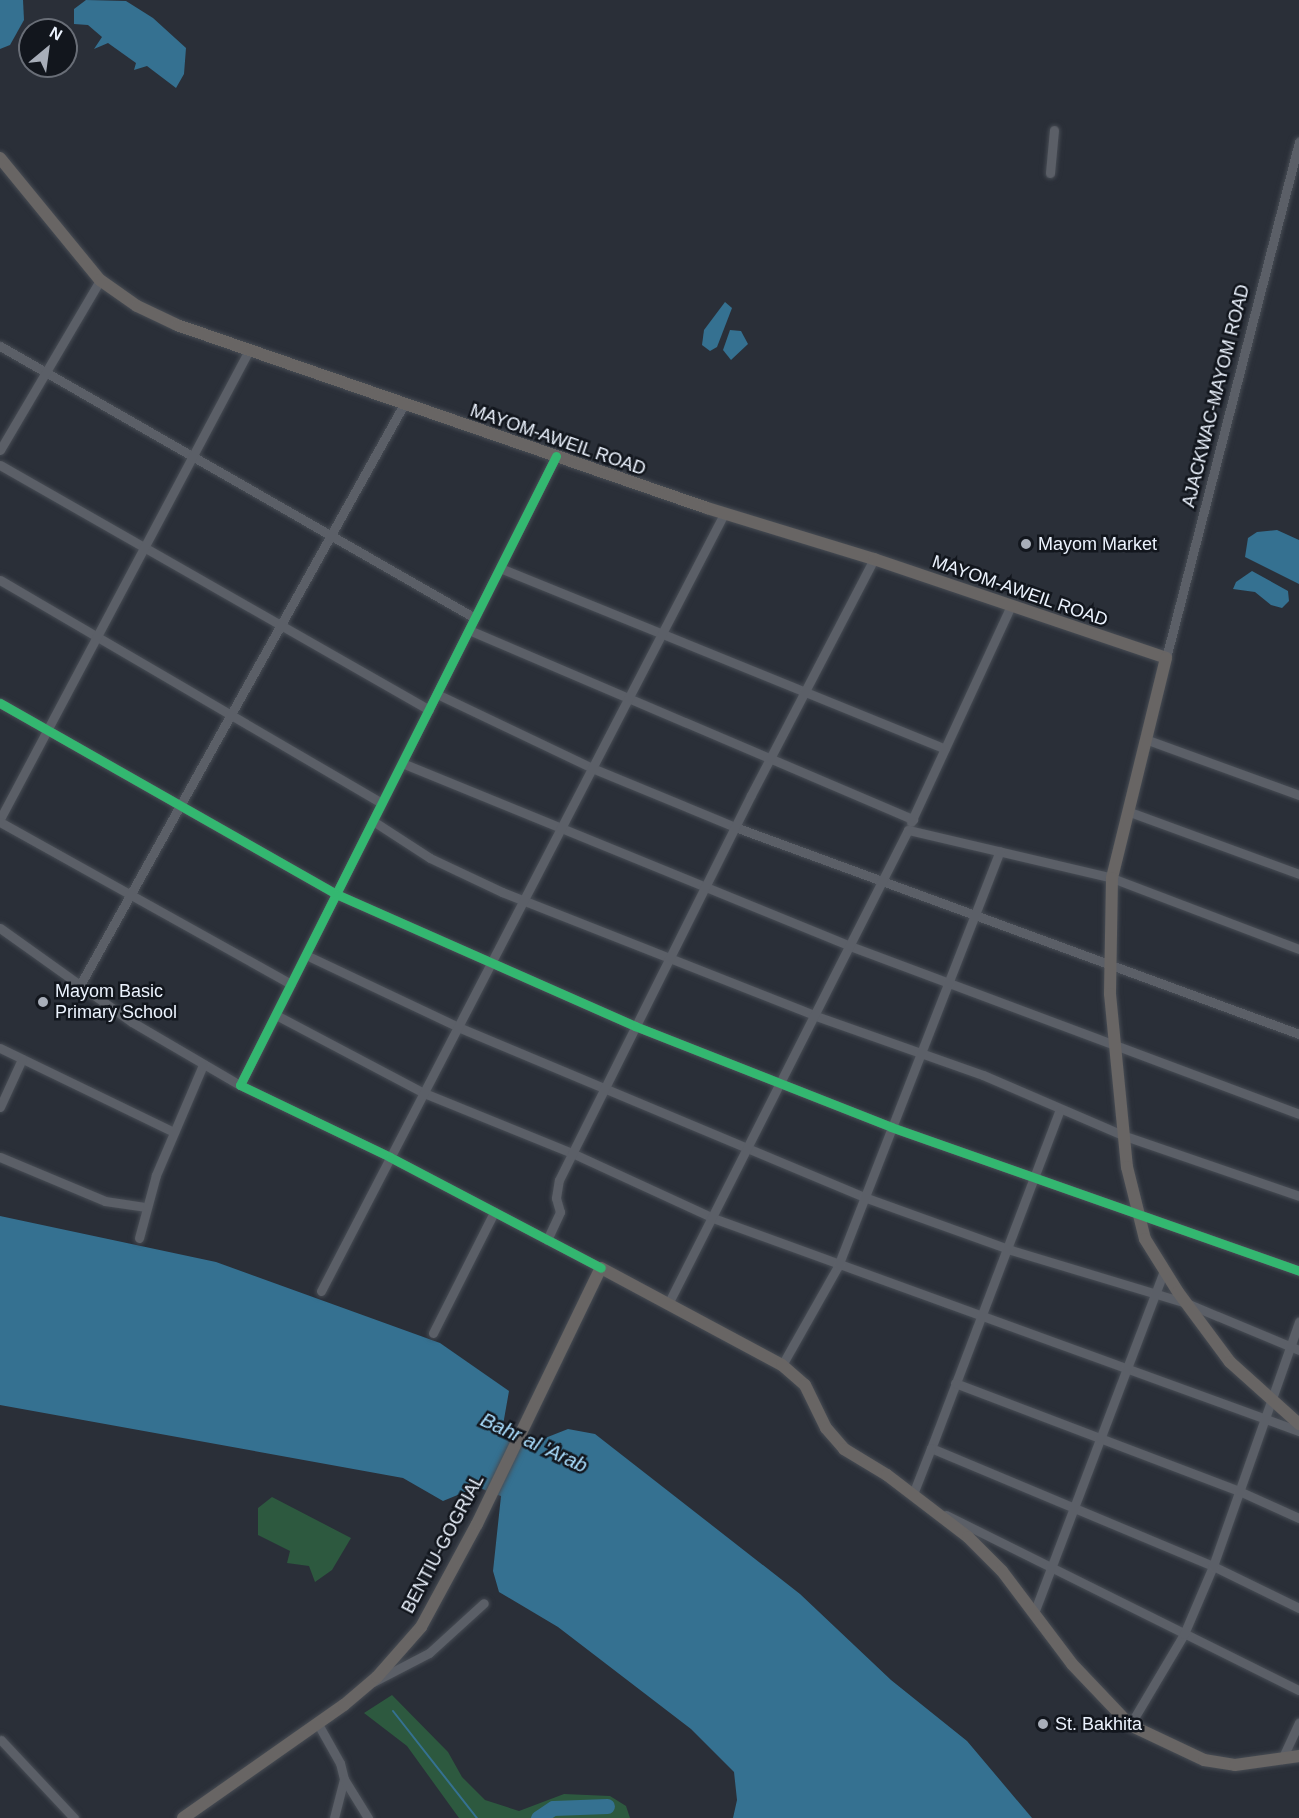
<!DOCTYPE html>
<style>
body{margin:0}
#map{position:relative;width:1299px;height:1818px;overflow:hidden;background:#2a2f38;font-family:Helvetica,sans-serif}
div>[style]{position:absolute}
.green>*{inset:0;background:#2d593f}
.water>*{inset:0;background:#357191}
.stream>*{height:2px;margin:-1px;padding:0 1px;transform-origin:1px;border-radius:1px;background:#357191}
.river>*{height:15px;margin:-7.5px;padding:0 7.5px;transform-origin:7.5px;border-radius:7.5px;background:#357191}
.roads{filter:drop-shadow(0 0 2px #474c54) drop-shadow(0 0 2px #474c54)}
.minor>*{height:9px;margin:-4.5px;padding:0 4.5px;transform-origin:4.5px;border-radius:4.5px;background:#5b5f67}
.major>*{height:12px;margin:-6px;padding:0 6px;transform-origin:6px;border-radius:6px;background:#686564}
.cycleway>*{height:9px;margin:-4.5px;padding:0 4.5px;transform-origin:4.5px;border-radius:4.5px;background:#33b770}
.dots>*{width:16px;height:16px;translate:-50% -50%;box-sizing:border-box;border:3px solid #12161d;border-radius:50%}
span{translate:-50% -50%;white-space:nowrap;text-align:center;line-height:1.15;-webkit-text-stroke:5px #12161d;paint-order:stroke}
.street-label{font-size:18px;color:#ecf3fe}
.poi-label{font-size:18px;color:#ecf3fe}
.left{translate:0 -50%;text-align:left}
.water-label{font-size:20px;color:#abdfff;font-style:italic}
.north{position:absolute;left:18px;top:18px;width:60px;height:60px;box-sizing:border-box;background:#12161d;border:2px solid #696e77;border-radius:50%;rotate:29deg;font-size:16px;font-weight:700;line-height:24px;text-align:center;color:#ecf3fe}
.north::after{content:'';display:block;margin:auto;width:21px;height:27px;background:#a8aeb9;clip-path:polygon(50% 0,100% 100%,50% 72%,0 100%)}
</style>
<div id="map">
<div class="green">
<div style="clip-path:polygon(272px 1497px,351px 1538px,332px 1570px,315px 1582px,309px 1566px,287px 1563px,290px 1551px,258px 1535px,258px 1508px)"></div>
<div style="clip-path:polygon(392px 1695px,448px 1752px,462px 1777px,485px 1800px,519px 1811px,564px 1794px,610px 1796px,626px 1806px,630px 1818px,459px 1818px,407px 1746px,364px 1713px)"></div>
</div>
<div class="water">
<div style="clip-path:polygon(0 0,23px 0,24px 20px,10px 45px,0 49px)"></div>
<div style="clip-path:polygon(86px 0,126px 1px,153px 18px,186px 48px,184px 74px,176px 88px,147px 66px,134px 70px,136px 63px,108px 43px,94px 49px,102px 37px,88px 25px,74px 24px,74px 9px)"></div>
<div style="clip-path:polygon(725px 302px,732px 308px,717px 347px,710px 351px,702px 345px,704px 330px)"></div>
<div style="clip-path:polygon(730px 330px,741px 331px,748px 344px,731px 360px,723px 350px)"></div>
<div style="clip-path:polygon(1277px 530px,1299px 540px,1299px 584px,1245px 557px,1248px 538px,1257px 532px)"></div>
<div style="clip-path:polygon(1252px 571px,1288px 591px,1289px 601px,1282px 608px,1271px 605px,1255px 592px,1233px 589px,1236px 582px)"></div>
<div style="clip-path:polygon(0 1216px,216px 1262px,440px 1343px,509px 1391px,503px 1425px,535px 1442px,568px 1429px,595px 1434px,800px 1594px,891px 1680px,967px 1741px,1032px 1818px,733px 1818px,737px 1800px,734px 1772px,691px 1729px,558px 1627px,499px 1592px,493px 1571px,501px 1496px,477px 1487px,443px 1501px,403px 1478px,0 1405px)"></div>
</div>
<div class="stream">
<div style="left:393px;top:1711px;width:136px;rotate:51.9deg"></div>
</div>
<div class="river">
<div style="left:538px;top:1818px;width:18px;rotate:-34deg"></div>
<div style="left:553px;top:1808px;width:54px;rotate:-2.1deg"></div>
</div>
<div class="roads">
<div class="minor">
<div style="left:1050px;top:173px;width:43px;rotate:-84.7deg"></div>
<div style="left:0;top:346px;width:547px;rotate:29.8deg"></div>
<div style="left:0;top:450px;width:197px;rotate:-59.5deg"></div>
<div style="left:556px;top:456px;width:704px;rotate:116.67deg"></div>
<div style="left:240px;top:1085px;width:166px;rotate:25.6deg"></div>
<div style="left:390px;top:1157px;width:238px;rotate:27.7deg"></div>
<div style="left:0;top:465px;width:494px;rotate:29.7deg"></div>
<div style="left:500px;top:568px;width:480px;rotate:22.1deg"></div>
<div style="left:0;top:580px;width:442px;rotate:30.3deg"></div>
<div style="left:469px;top:630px;width:483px;rotate:23.1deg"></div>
<div style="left:1166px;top:658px;width:533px;rotate:-75.55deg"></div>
<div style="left:437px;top:694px;width:172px;rotate:25.5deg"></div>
<div style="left:592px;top:768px;width:155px;rotate:22.4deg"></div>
<div style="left:735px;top:827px;width:601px;rotate:20.15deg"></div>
<div style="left:0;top:703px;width:386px;rotate:29.6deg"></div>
<div style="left:336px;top:894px;width:327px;rotate:23.8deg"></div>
<div style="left:635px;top:1026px;width:275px;rotate:21.5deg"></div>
<div style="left:891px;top:1127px;width:433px;rotate:19.4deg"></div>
<div style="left:1145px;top:739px;width:164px;rotate:20deg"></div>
<div style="left:402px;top:763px;width:484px;rotate:22.2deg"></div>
<div style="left:850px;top:946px;width:479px;rotate:20.5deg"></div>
<div style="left:1127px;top:811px;width:183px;rotate:20.1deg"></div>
<div style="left:0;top:819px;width:529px;rotate:-62.03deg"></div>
<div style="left:373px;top:821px;width:68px;rotate:33deg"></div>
<div style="left:430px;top:858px;width:80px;rotate:25.3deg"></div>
<div style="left:502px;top:892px;width:338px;rotate:21.5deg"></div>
<div style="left:816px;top:1016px;width:177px;rotate:19.5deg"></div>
<div style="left:983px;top:1075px;width:151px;rotate:23.3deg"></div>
<div style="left:1122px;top:1135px;width:187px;rotate:19deg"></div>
<div style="left:0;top:822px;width:333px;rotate:29.1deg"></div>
<div style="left:911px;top:822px;width:238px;rotate:-65.2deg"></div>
<div style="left:0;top:928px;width:162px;rotate:35.5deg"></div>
<div style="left:132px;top:1022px;width:125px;rotate:30.3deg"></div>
<div style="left:306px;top:955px;width:168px;rotate:25.3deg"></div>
<div style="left:458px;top:1027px;width:440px;rotate:22.7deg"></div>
<div style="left:864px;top:1197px;width:156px;rotate:19.8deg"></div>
<div style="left:1011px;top:1250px;width:183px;rotate:16.8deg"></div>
<div style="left:1186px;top:1303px;width:122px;rotate:22.6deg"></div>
<div style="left:80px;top:985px;width:665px;rotate:-60.85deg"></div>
<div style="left:276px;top:1015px;width:167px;rotate:27.8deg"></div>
<div style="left:424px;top:1093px;width:160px;rotate:22.1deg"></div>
<div style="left:572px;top:1153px;width:155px;rotate:24.7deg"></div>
<div style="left:713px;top:1218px;width:624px;rotate:19.98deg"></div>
<div style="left:0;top:1048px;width:193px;rotate:25.8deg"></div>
<div style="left:0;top:1107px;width:53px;rotate:-65.4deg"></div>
<div style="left:1060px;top:1109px;width:363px;rotate:110.8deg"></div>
<div style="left:931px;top:1448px;width:306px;rotate:22.7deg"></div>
<div style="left:1213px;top:1566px;width:96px;rotate:26deg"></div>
<div style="left:0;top:1157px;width:114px;rotate:22.7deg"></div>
<div style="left:105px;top:1201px;width:40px;rotate:8.5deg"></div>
<div style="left:139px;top:1238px;width:65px;rotate:-74.9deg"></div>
<div style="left:156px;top:1175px;width:120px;rotate:-66.9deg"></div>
<div style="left:547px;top:1240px;width:31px;rotate:-65deg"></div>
<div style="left:560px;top:1212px;width:15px;rotate:-106deg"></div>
<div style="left:556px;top:1198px;width:18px;rotate:-81deg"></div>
<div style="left:559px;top:1180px;width:430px;rotate:-63.5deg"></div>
<div style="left:751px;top:795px;width:266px;rotate:-62.5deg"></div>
<div style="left:321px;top:1291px;width:875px;rotate:-62.59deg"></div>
<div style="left:668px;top:1304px;width:531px;rotate:-63.15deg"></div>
<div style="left:908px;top:830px;width:210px;rotate:13.2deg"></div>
<div style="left:1112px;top:878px;width:200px;rotate:20.8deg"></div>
<div style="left:433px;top:1333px;width:136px;rotate:-63.2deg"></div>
<div style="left:782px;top:1365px;width:114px;rotate:-60.5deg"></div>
<div style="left:838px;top:1266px;width:445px;rotate:-68.7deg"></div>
<div style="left:955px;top:1383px;width:304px;rotate:20.8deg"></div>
<div style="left:1239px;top:1491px;width:66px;rotate:24.2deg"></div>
<div style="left:913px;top:1494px;width:49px;rotate:-68.6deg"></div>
<div style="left:946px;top:1515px;width:394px;rotate:26.4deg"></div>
<div style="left:1034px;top:1613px;width:366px;rotate:-69.2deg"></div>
<div style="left:373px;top:1682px;width:63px;rotate:-27.4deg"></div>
<div style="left:429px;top:1653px;width:74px;rotate:-42.3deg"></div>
<div style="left:318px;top:1724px;width:45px;rotate:60.6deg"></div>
<div style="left:340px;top:1763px;width:16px;rotate:76deg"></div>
<div style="left:344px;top:1779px;width:40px;rotate:104.4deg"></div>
<div style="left:1130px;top:1725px;width:106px;rotate:-59.3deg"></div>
<div style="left:1184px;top:1634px;width:74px;rotate:-66.9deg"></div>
<div style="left:1213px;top:1566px;width:259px;rotate:-70.6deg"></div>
<div style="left:1px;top:1740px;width:107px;rotate:46.9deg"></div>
<div style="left:1282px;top:1759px;width:40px;rotate:-65deg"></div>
<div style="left:344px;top:1779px;width:46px;rotate:58.4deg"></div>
</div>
<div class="major">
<div style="left:0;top:158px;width:158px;rotate:50.7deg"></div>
<div style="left:100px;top:280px;width:45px;rotate:35.1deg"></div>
<div style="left:137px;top:306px;width:44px;rotate:25.4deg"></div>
<div style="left:177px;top:325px;width:561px;rotate:19.05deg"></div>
<div style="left:707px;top:508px;width:175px;rotate:17deg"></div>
<div style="left:874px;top:559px;width:308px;rotate:18.7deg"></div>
<div style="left:1166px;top:658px;width:227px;rotate:103.8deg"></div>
<div style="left:1112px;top:878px;width:116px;rotate:91deg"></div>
<div style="left:1110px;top:994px;width:174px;rotate:84.4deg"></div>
<div style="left:1127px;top:1167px;width:74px;rotate:76deg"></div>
<div style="left:1145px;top:1239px;width:62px;rotate:58.1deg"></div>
<div style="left:1178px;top:1292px;width:87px;rotate:53.4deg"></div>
<div style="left:1230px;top:1362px;width:93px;rotate:41.9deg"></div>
<div style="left:183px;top:1818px;width:197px;rotate:-35.1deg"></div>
<div style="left:344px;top:1705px;width:43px;rotate:-40.3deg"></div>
<div style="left:377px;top:1677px;width:67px;rotate:-48.7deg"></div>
<div style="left:421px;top:1627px;width:117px;rotate:-61.5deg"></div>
<div style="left:477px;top:1524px;width:284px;rotate:-64.2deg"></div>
<div style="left:601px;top:1268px;width:205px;rotate:28.2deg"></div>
<div style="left:782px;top:1365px;width:30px;rotate:41deg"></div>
<div style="left:805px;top:1385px;width:48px;rotate:64deg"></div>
<div style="left:826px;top:1428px;width:28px;rotate:49deg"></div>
<div style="left:844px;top:1449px;width:50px;rotate:31.2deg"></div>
<div style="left:887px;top:1475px;width:102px;rotate:37.4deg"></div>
<div style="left:968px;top:1537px;width:48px;rotate:45deg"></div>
<div style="left:1002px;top:1571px;width:116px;rotate:53deg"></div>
<div style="left:1072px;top:1664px;width:84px;rotate:46.4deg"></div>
<div style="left:1130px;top:1725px;width:82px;rotate:25.3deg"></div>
<div style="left:1204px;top:1760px;width:31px;rotate:9deg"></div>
<div style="left:1235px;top:1765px;width:65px;rotate:-8deg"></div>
</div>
</div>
<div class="cycleway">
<div style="left:556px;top:456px;width:704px;rotate:116.67deg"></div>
<div style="left:240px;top:1085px;width:166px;rotate:25.6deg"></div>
<div style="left:390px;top:1157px;width:238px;rotate:27.7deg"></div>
<div style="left:0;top:703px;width:386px;rotate:29.6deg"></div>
<div style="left:336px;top:894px;width:327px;rotate:23.8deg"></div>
<div style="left:635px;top:1026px;width:275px;rotate:21.5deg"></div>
<div style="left:891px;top:1127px;width:433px;rotate:19.4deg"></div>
</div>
<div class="dots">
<div style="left:1026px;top:544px;background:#a8aeb9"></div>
<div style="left:43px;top:1002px;background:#a8aeb9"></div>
<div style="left:1043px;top:1724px;background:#a8aeb9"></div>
</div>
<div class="street-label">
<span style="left:1216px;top:396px;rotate:-76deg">AJACKWAC-MAYOM ROAD</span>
<span style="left:558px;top:440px;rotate:19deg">MAYOM-AWEIL ROAD</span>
<span style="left:1020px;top:591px;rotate:19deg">MAYOM-AWEIL ROAD</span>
<span style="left:443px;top:1544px;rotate:-62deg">BENTIU-GOGRIAL</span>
</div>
<div class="poi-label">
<span class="left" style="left:1038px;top:544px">Mayom Market</span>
<span class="left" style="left:55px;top:1002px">Mayom Basic<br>Primary School</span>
<span class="left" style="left:1055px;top:1724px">St. Bakhita</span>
</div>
<div class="water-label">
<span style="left:534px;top:1443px;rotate:25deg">Bahr al 'Arab</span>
</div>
<div class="north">N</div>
</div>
